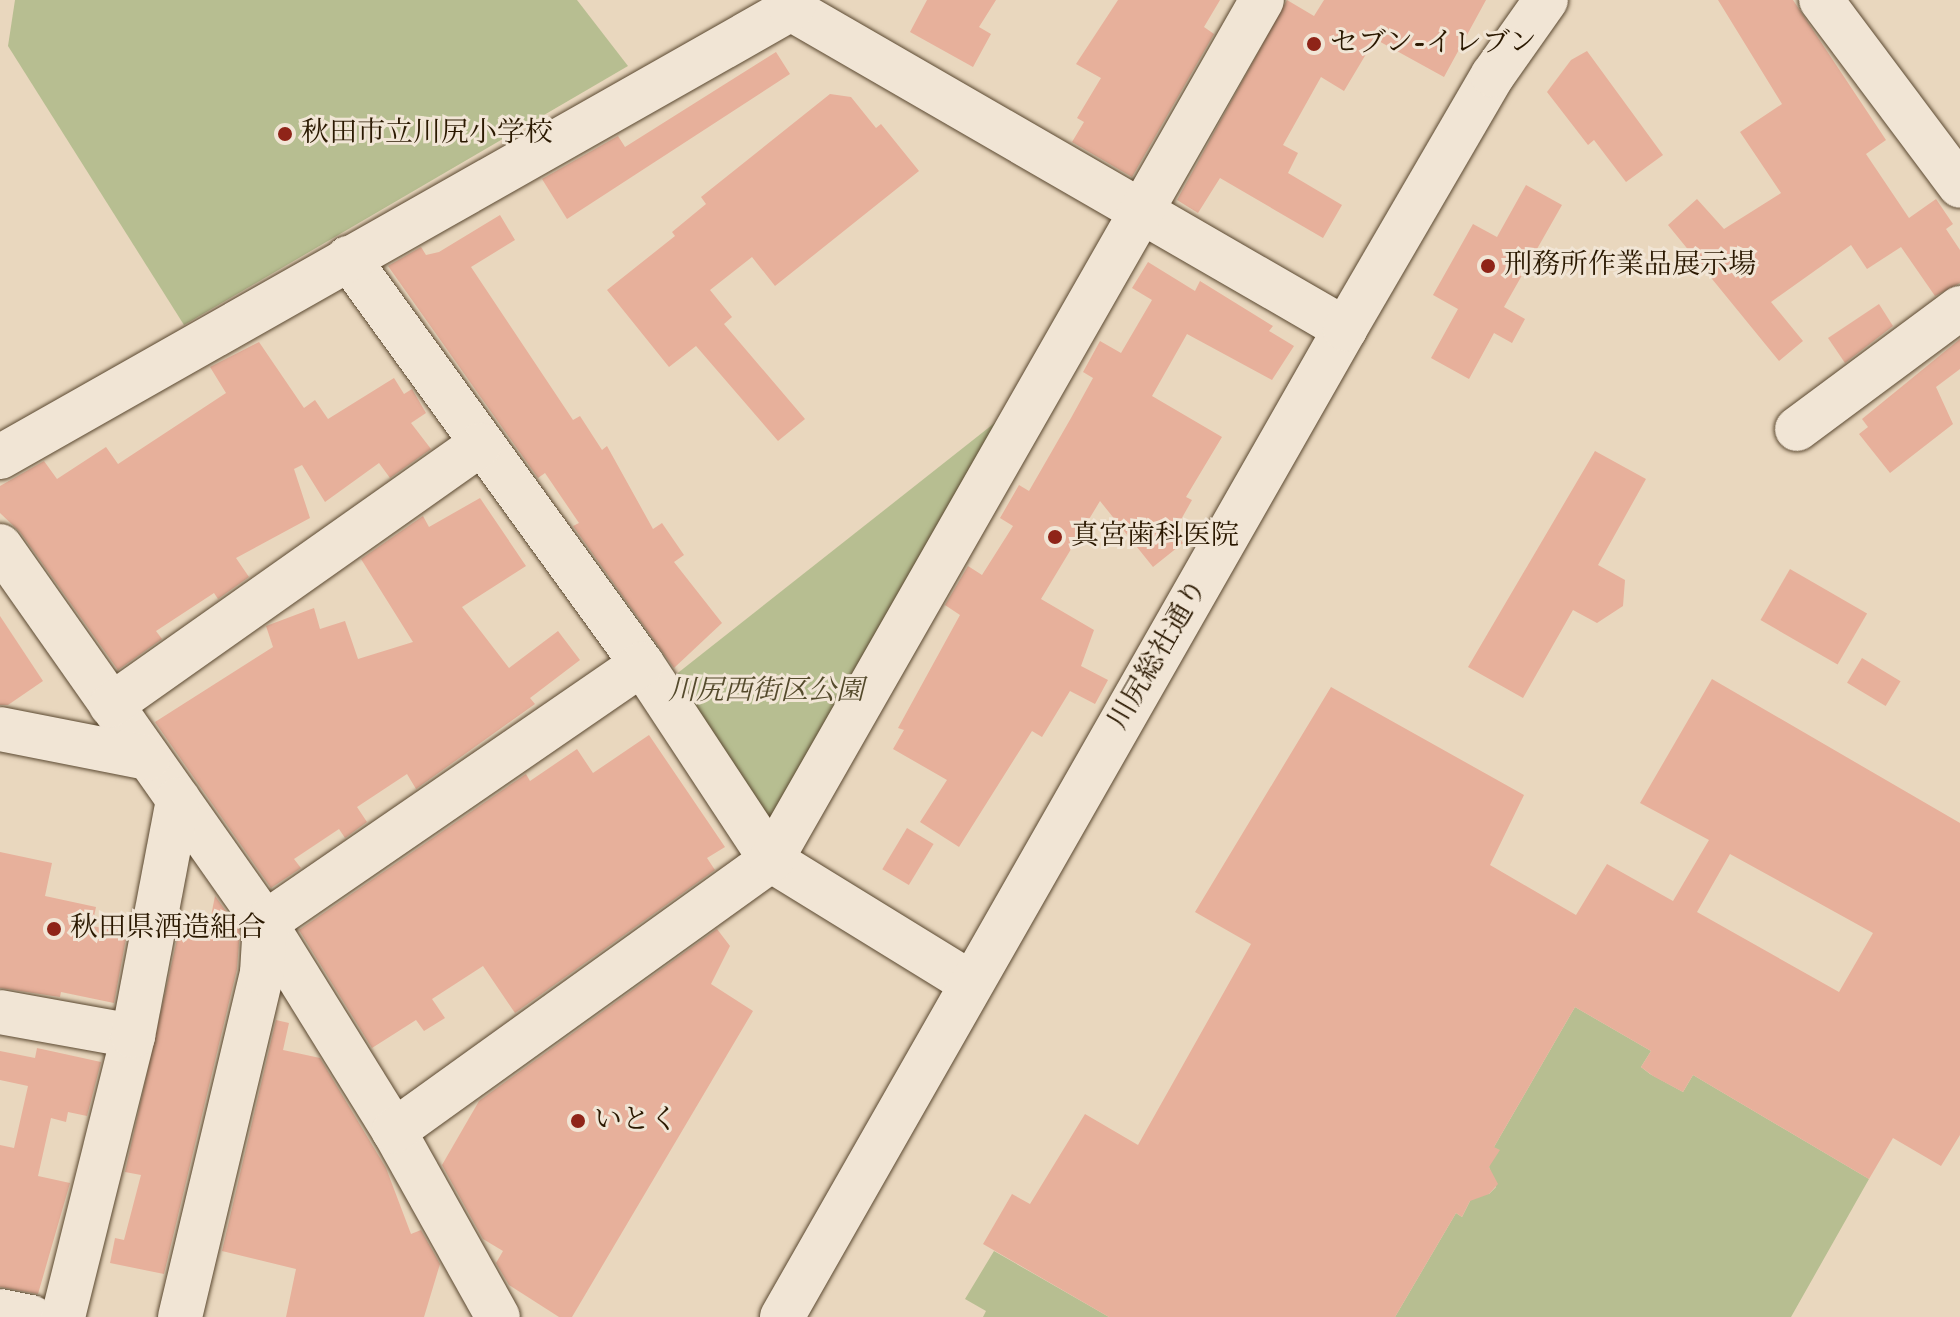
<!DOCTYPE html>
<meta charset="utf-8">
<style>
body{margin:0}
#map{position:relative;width:1960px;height:1317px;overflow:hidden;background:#e9d7be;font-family:"IM FELL English","Noto Serif JP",serif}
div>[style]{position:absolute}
.green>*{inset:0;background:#b7be91}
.building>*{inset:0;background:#e7b09b;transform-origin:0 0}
.roads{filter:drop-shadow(0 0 2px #5a4830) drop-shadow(0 0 2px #5a4830)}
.minor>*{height:44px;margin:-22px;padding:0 22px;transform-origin:22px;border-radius:22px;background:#f1e5d5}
.dots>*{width:22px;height:22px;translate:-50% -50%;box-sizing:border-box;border:4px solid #f1e5d5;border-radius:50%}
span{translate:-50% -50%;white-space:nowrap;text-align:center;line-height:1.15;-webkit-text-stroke:6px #f1e5d5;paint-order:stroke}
.poi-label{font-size:28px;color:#2a1800}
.left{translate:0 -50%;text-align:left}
.street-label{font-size:28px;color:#2a1800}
.park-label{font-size:28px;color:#544a2c;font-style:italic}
</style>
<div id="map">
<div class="green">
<div style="clip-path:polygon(15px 0,577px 0,628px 66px,184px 325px,8px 46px)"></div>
<div style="clip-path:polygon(1020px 403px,769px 822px,674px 676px)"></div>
<div style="clip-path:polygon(1575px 1007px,1651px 1051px,1641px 1067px,1650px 1074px,1683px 1092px,1693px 1075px,1869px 1179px,1791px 1317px,1395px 1317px,1456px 1213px,1462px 1217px,1473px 1195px,1489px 1194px,1496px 1187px,1489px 1167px,1494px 1147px)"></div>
<div style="clip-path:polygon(994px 1251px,1109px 1317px,983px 1317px,986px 1311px,965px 1299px)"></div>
</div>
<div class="building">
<div style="clip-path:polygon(927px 0,996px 0,979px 27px,991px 34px,973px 67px,910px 32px)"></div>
<div style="clip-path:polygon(1118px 0,1220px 0,1204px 27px,1214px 34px,1132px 177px,1072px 142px,1084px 122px,1077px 118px,1101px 78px,1076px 64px)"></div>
<div style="clip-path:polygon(1287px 0,1314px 16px,1324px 0,1486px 0,1444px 77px,1375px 39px,1344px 91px,1321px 77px,1283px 145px,1298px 153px,1288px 173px,1342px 205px,1323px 238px,1220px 178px,1198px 213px,1177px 200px)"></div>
<div style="clip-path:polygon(1718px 0,1793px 0,1886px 140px,1866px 154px,1909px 218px,1936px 199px,1953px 224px,1946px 229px,1960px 250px,1960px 283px,1935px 296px,1901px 247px,1867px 269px,1851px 245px,1771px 302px,1803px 341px,1779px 361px,1668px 225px,1697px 199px,1724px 229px,1781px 193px,1740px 132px,1782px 104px)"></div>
<div style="clip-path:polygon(1587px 51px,1663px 155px,1626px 182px,1594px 140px,1588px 145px,1547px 92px,1571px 60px)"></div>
<div style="clip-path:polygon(776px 52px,790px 74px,567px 219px,542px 179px,618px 136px,625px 147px)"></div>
<div style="clip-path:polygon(830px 94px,851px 97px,876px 128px,881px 124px,919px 171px,775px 286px,752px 257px,710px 290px,732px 317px,724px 324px,805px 419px,778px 441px,696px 346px,669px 367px,607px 290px,675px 236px,672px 232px,706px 204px,701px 197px)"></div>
<div style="clip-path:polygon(1526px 185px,1562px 205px,1504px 307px,1525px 319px,1512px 343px,1494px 333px,1469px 379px,1431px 358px,1458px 309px,1433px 295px,1473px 224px,1497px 237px)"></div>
<div style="clip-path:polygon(500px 215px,515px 240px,471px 267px,573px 420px,580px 416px,602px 450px,607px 446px,653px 529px,662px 523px,684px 555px,674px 562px,722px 623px,674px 668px,573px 526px,579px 523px,545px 473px,538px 478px,388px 266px,421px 247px,426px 255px,439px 252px)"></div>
<div style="clip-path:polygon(1148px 262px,1195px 291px,1200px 281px,1273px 326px,1269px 331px,1294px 346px,1272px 380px,1187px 334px,1152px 396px,1222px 437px,1186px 497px,1192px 500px,1174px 532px,1183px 543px,1153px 567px,1100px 501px,1041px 599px,1094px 630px,1081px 666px,1108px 680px,1095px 704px,1070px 691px,1042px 737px,1032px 731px,959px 847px,920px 822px,947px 780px,893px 749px,904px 730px,898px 728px,960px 615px,945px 605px,968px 566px,982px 575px,1013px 526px,1000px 518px,1019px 485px,1029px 491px,1071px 418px,1093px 378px,1083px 372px,1100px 341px,1121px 353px,1152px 300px,1132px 288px)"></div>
<div style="clip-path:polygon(1879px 304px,1893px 326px,1845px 363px,1828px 338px)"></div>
<div style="clip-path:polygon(1960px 339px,1960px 369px,1936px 387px,1953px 424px,1890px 473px,1859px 434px,1868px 427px,1862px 419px)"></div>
<div style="clip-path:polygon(259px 342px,304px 408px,315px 400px,328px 419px,394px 378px,404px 394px,412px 389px,426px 413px,411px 423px,431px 449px,390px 478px,379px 463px,325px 502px,302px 465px,294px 469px,310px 518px,236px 558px,249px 577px,218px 599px,214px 593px,156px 631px,162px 639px,118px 670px,20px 532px,0 513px,0 486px,44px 461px,57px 479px,106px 447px,118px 464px,226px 393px,210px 367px)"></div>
<div style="clip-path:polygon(1595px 451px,1646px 479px,1598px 565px,1625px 580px,1623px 606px,1597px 623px,1573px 610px,1523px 698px,1468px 667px)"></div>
<div style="clip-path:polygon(480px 498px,526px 566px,462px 607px,509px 668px,558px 631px,580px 660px,530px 698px,535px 704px,416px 789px,407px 774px,357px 807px,367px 822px,345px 838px,339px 829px,294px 859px,301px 868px,271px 888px,155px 722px,273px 647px,266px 626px,314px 608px,320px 629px,345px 621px,358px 659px,413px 642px,361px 559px,423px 516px,429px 527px)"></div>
<div style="left:1790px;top:569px;width:89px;height:59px;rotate:30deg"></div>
<div style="clip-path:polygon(0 616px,43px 681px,8px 705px,0 705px)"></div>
<div style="left:1862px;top:658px;width:45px;height:29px;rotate:31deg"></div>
<div style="clip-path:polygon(evenodd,1712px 679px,1960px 823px,1960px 1135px,1941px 1166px,1893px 1138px,1869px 1179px,1693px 1075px,1683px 1092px,1653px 1076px,1641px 1067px,1651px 1051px,1575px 1007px,1494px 1147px,1500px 1150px,1489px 1167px,1498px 1184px,1489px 1194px,1470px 1201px,1462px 1217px,1456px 1213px,1395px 1317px,1109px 1317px,983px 1244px,1012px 1194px,1030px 1204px,1085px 1114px,1138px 1145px,1251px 944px,1195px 912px,1331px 687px,1524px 795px,1490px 865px,1576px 915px,1607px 864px,1673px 901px,1709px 840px,1640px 803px,1712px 679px,1730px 854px,1873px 933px,1839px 992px,1697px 912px,1730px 854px)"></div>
<div style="clip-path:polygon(649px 735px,725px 847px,707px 858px,715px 870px,515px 1013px,483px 966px,432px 999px,445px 1018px,424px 1031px,416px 1020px,372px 1048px,299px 930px,526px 774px,530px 781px,577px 749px,593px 773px)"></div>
<div style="left:907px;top:828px;width:31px;height:48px;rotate:31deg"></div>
<div style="clip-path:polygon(0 852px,52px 863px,45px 896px,96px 907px,92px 926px,127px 933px,114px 1003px,61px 992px,60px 997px,0 988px)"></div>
<div style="clip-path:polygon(215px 896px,240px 930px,237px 969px,164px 1274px,110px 1263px,115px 1238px,124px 1240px,141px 1175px,125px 1172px,178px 935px,206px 941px)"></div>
<div style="clip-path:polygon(717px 929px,730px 946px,711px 984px,753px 1011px,572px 1317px,559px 1317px,509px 1285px,496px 1263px,503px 1251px,483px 1239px,442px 1165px,479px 1101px)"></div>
<div style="clip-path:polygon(276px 1020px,289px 1023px,283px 1050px,320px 1058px,386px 1168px,411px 1234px,421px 1230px,440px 1264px,424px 1317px,286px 1317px,296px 1269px,222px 1251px)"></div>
<div style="clip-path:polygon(37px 1048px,101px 1062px,87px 1116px,68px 1112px,66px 1122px,51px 1118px,38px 1176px,70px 1183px,38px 1294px,0 1287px,0 1145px,14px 1148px,28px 1086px,0 1080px,0 1051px,35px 1058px)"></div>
</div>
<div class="roads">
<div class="minor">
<div style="left:786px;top:0;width:10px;rotate:61deg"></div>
<div style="left:791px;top:9px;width:640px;rotate:30.01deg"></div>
<div style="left:1821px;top:0;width:232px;rotate:53.2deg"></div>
<div style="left:348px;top:258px;width:501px;rotate:54.09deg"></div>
<div style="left:642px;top:664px;width:235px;rotate:56.6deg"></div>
<div style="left:771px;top:860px;width:235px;rotate:31.6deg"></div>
<div style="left:1797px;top:429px;width:203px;rotate:-36.6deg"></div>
<div style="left:0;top:457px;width:909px;rotate:-29.53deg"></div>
<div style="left:791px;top:9px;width:10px;rotate:-61deg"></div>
<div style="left:0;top:546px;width:461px;rotate:54.9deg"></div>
<div style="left:265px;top:923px;width:245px;rotate:58.2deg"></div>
<div style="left:394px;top:1131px;width:213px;rotate:60.8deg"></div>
<div style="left:111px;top:705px;width:451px;rotate:-35.2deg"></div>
<div style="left:0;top:729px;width:151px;rotate:11.1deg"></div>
<div style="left:265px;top:923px;width:457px;rotate:-34.5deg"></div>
<div style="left:0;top:1012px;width:135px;rotate:10.2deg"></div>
<div style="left:394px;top:1131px;width:464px;rotate:-35.7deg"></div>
<div style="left:771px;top:860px;width:990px;rotate:-60.28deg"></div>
<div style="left:0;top:1311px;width:32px;rotate:11deg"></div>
<div style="left:63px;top:1317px;width:290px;rotate:-76deg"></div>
<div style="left:133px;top:1036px;width:241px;rotate:-79.2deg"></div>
<div style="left:180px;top:1317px;width:354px;rotate:-76.6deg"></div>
<div style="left:262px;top:973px;width:50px;rotate:-86.6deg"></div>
<div style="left:782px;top:1317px;width:1137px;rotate:-60.32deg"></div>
<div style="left:1345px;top:329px;width:294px;rotate:-59.8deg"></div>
<div style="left:1493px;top:75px;width:92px;rotate:-54.8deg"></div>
</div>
</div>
<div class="dots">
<div style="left:1314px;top:44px;background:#8f2418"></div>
<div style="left:285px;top:134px;background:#8f2418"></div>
<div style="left:1488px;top:266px;background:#8f2418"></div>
<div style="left:1055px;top:537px;background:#8f2418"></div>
<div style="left:54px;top:929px;background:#8f2418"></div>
<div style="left:578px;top:1121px;background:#8f2418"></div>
</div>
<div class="poi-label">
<span class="left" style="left:1330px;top:44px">セブン-イレブン</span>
<span class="left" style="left:301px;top:134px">秋田市立川尻小学校</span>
<span class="left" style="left:1504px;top:266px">刑務所作業品展示場</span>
<span class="left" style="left:1071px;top:537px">真宮歯科医院</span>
<span class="left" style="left:70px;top:929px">秋田県酒造組合</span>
<span class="left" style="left:594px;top:1121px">いとく</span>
</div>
<div class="street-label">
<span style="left:1159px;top:655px;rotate:-60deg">川尻総社通り</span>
</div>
<div class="park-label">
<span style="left:766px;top:692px">川尻西街区公園</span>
</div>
</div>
